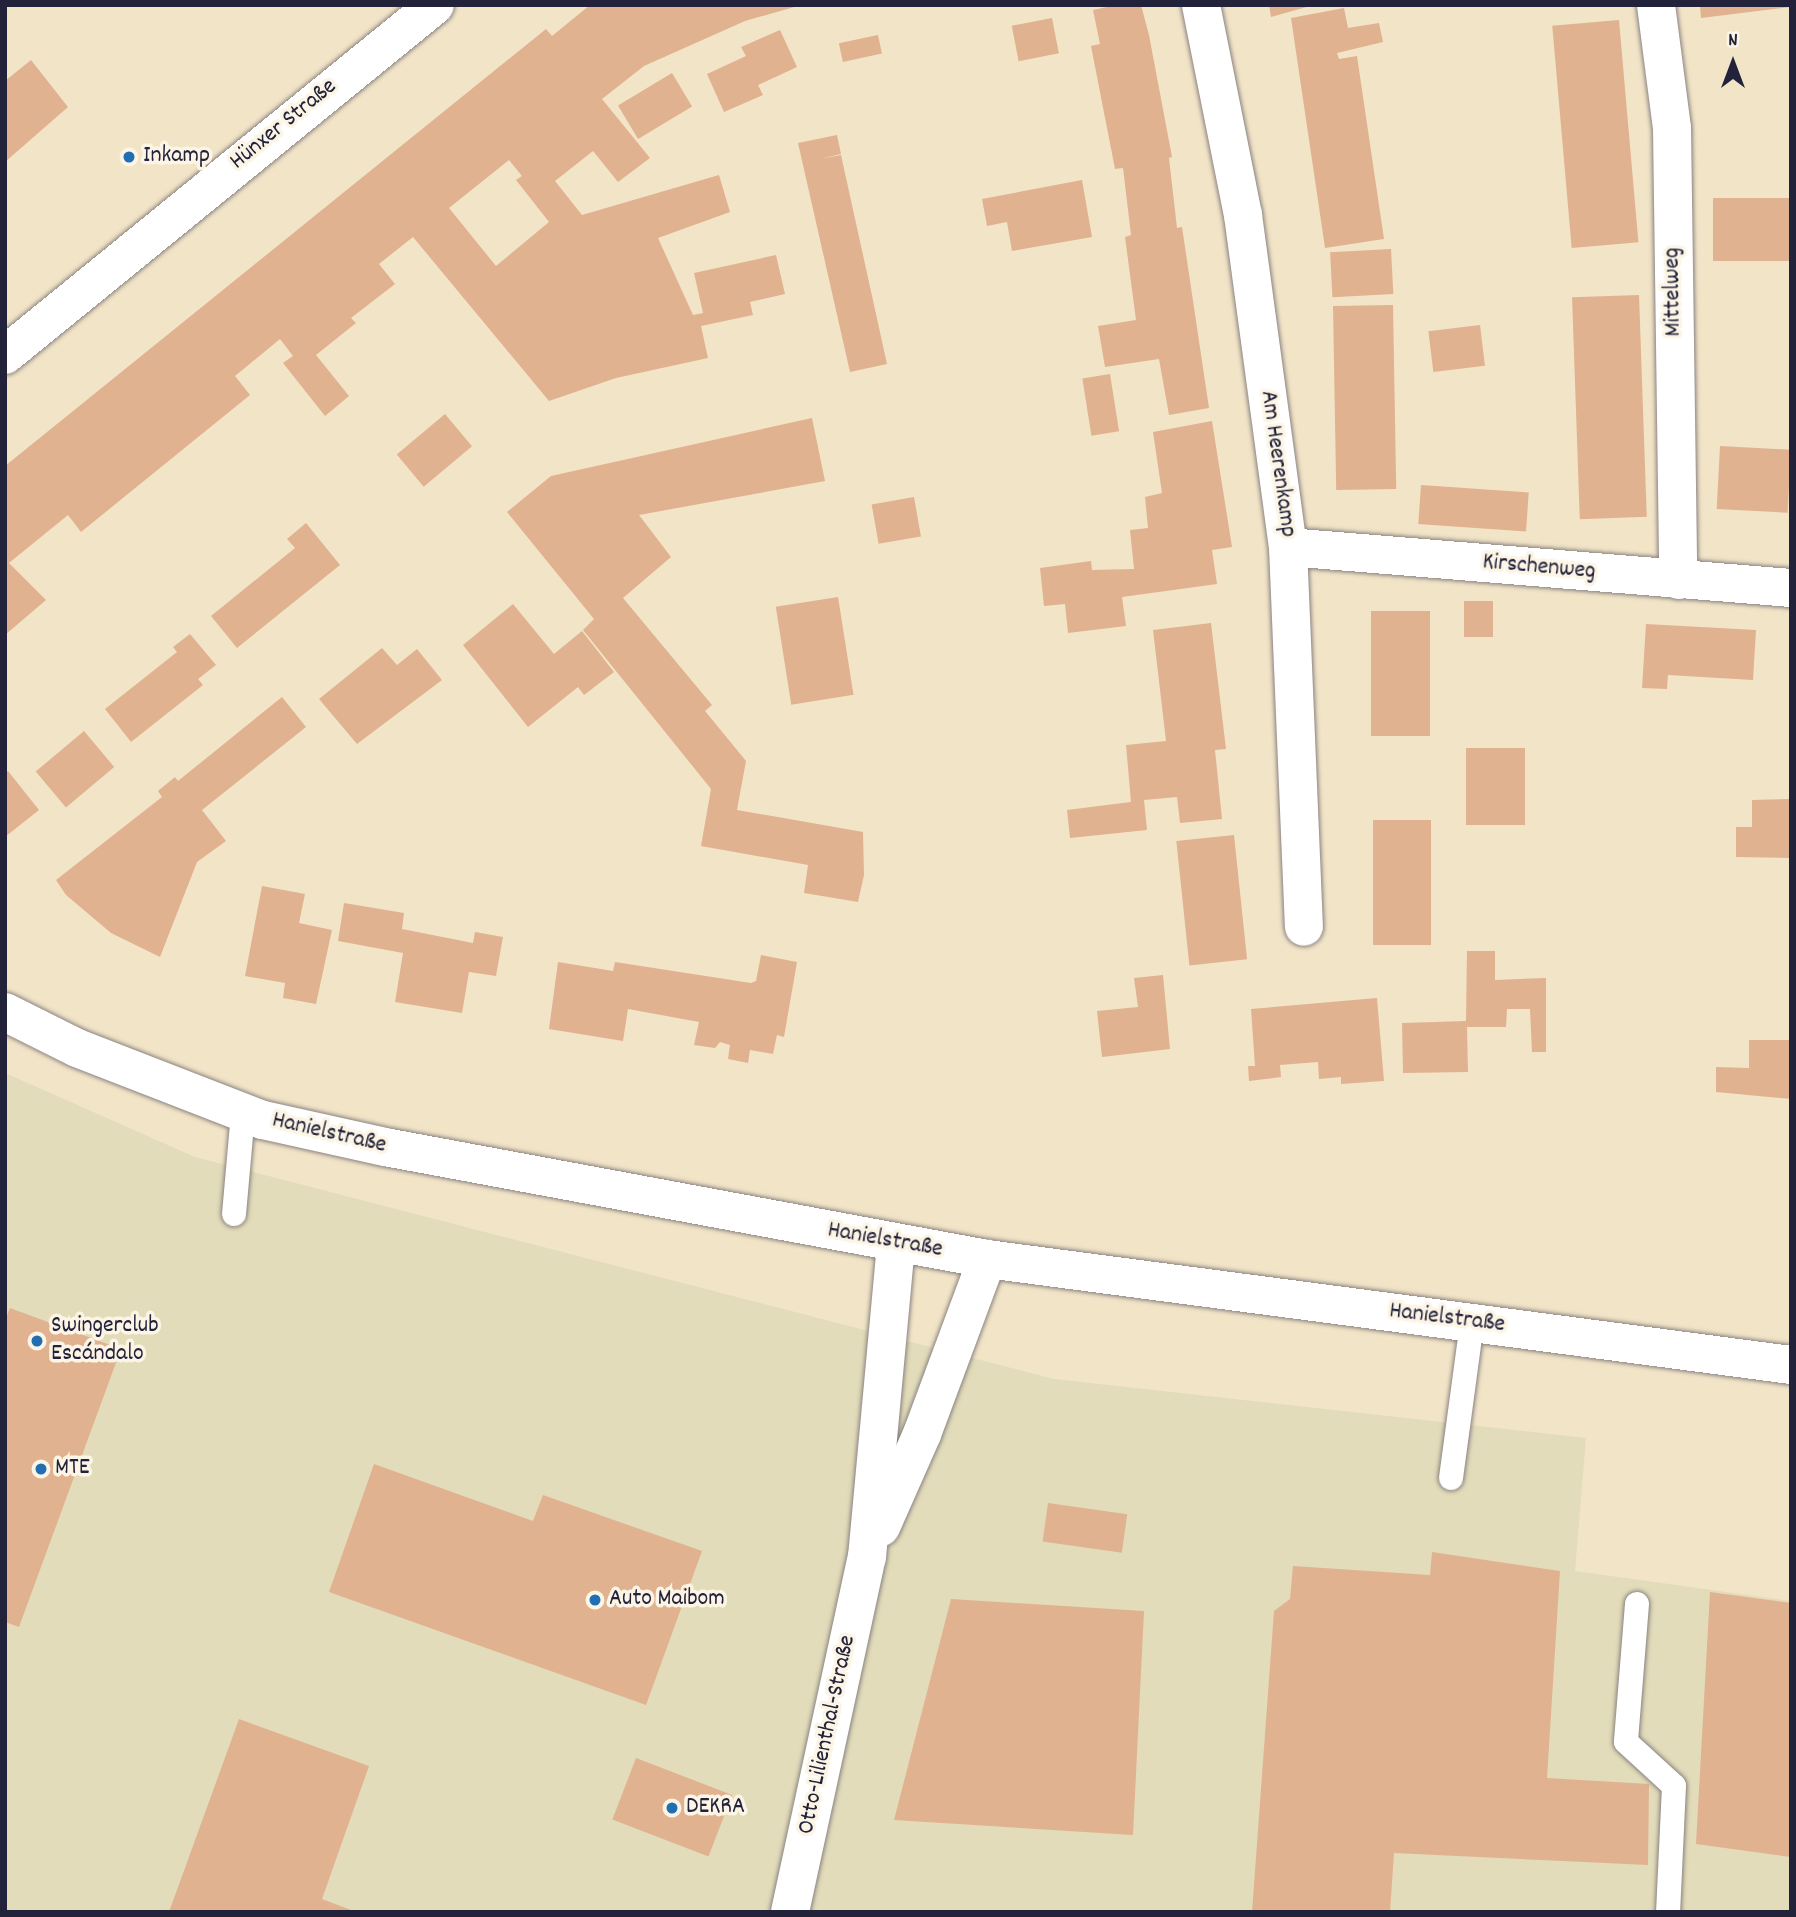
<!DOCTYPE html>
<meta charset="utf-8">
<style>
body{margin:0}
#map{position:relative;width:1796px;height:1917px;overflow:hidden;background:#f2e4c7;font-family:Dekko,sans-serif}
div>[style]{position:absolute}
.built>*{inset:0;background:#e2dcba}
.building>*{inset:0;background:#e1b28f;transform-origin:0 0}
.roads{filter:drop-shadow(0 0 2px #8a8381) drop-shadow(0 0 2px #8a8381)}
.service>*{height:24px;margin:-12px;padding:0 12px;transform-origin:12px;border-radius:12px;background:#fff}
.minor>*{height:38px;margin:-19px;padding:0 19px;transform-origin:19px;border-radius:19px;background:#fff}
.secondary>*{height:38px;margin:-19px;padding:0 19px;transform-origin:19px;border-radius:19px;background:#fff}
.dots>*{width:19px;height:19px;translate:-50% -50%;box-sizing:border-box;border:4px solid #fcf5e5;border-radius:50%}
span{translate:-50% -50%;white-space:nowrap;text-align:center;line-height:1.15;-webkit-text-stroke:7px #fcf5e5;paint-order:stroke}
.street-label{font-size:24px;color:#22223b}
.poi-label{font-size:24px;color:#22223b}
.left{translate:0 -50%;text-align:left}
.frame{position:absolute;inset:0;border:7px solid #22223b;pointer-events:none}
.north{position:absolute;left:1698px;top:28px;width:70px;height:70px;-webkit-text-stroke:5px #fcf5e5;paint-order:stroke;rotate:0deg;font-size:19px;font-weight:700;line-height:28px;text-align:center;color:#22223b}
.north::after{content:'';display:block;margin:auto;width:24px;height:32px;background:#22223b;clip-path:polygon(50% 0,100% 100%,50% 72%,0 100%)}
</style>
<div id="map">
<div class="built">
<div style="clip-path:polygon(5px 1073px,195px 1157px,1054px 1379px,1586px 1438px,1575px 1571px,1791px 1601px,1791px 1912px,5px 1912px)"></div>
</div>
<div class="building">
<div style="clip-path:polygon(evenodd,590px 5px,801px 5px,745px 21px,644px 66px,602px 99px,650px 158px,618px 182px,593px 151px,555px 181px,582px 215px,719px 175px,730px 212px,658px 238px,693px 315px,703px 313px,694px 273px,776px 255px,785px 294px,750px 302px,753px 315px,701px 326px,708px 358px,616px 378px,549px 401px,413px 237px,379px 264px,395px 284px,351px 318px,356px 323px,316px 355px,349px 396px,325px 416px,283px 363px,293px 356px,280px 339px,235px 376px,250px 395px,81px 532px,68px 515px,9px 563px,46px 600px,5px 635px,5px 466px,546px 29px,552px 36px,590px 5px,509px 160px,522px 176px,516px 180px,549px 222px,496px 266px,449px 208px,509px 160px)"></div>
<div style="clip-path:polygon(1116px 5px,1141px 5px,1149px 35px,1172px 157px,1169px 158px,1177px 228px,1182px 227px,1209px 408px,1169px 415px,1159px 359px,1105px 367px,1098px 326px,1136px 320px,1125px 237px,1131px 235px,1123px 168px,1115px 169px,1091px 46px,1100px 44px,1093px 10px)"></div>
<div style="clip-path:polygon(1269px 5px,1310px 5px,1310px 6px,1271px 17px)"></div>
<div style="clip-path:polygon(1700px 5px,1791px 5px,1791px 7px,1701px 18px)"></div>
<div style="clip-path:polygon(1344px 8px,1348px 28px,1379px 23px,1383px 42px,1337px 53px,1339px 59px,1357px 56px,1384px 239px,1325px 248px,1291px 18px)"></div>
<div style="left:1052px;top:18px;width:36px;height:41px;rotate:79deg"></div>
<div style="left:1619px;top:20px;width:223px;height:67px;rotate:85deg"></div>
<div style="clip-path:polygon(780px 30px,797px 67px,758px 85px,763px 95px,724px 112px,707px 74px,746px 56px,741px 47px)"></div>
<div style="left:878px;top:35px;width:19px;height:40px;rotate:78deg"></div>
<div style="clip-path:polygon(31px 60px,68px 107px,5px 162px,5px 81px)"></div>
<div style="left:672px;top:73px;width:39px;height:63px;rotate:59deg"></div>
<div style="clip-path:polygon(837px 135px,841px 154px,820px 159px,841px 155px,887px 364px,850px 372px,798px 143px)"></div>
<div style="clip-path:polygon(1082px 180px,1092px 237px,1012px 251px,1007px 222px,987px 226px,982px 199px)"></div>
<div style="left:1791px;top:198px;width:63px;height:78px;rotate:90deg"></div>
<div style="left:1391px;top:249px;width:45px;height:61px;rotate:87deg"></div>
<div style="left:1639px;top:295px;width:222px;height:67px;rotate:88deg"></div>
<div style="left:1393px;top:305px;width:184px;height:60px;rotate:89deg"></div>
<div style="left:1480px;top:325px;width:41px;height:52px;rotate:83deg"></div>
<div style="left:1110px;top:374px;width:58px;height:28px;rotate:81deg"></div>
<div style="left:445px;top:414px;width:42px;height:63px;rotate:50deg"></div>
<div style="clip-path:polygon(812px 418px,825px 481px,639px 515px,671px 557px,623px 598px,712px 705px,705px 711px,746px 761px,737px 810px,863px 832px,864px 875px,858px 902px,804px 893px,808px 865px,701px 846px,711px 789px,583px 630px,594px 619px,507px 512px,551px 476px)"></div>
<div style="clip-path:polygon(1212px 421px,1232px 547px,1212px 550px,1217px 584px,1122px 597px,1126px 626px,1068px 633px,1065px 604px,1044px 606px,1040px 568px,1091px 561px,1092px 570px,1134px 569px,1130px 530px,1148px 528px,1145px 497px,1162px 493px,1153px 432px)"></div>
<div style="left:1720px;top:446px;width:71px;height:63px;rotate:3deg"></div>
<div style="left:1421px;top:485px;width:108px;height:39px;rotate:4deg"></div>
<div style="left:914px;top:497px;width:40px;height:43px;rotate:80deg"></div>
<div style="clip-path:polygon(306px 523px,340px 565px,237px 648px,211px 616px,295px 548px,287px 539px)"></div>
<div style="left:838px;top:597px;width:99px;height:63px;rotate:81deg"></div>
<div style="left:1464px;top:601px;width:29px;height:36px"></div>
<div style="clip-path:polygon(513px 604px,554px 654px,582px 631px,614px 672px,584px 695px,578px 687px,528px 727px,463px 645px)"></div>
<div style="left:1371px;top:611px;width:59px;height:125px"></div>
<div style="clip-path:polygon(1211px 623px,1226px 749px,1215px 750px,1222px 819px,1180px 823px,1177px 797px,1144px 800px,1147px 830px,1070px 838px,1067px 810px,1131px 802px,1126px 745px,1166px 741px,1153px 630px)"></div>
<div style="clip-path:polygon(1646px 624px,1756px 630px,1753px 680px,1668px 675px,1667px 689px,1642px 688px)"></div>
<div style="clip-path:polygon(190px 634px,216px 665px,198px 679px,203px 685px,131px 742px,105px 709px,177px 652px,173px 647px)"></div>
<div style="clip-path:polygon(382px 648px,397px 665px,417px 649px,442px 680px,357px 744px,319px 699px)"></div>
<div style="clip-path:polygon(282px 697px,306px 727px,202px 810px,226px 841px,197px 862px,160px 957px,111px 933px,66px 895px,56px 880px,162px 797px,158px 791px,175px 777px,178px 781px)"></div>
<div style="left:84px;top:731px;width:47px;height:63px;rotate:50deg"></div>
<div style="left:1466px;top:748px;width:59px;height:77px"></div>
<div style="clip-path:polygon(8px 771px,39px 810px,5px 837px,5px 773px)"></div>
<div style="clip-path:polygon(1791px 799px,1791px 858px,1736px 857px,1736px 827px,1752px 827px,1752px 800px)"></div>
<div style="left:1431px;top:820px;width:125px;height:58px;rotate:90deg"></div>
<div style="left:1234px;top:835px;width:125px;height:58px;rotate:84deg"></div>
<div style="clip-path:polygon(262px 886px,305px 894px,299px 923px,332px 930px,316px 1004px,283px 998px,285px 983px,245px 976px)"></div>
<div style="clip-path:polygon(344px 903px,404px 913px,402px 929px,473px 943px,475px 932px,503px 937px,496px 976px,469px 972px,462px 1013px,395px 1002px,403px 953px,338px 941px)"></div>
<div style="clip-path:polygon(1467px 951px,1495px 951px,1495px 980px,1546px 978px,1546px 1052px,1532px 1052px,1530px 1009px,1507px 1009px,1506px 1027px,1467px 1027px,1468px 1072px,1403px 1073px,1402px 1023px,1466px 1021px)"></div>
<div style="clip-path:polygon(761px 955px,797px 962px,784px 1037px,777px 1035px,773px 1054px,750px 1050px,748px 1063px,728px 1059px,730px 1045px,720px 1042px,715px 1048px,694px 1045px,699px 1022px,628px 1009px,623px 1041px,549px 1029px,558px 962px,613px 971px,615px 962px,751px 983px,756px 981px)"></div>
<div style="clip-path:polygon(1163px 975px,1170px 1049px,1102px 1057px,1097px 1011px,1138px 1007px,1134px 978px)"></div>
<div style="clip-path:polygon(1377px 998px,1384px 1081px,1341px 1084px,1341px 1077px,1319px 1079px,1318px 1062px,1280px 1065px,1281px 1077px,1249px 1081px,1248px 1066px,1255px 1066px,1251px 1009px)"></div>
<div style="clip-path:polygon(1749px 1040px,1791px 1040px,1791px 1099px,1716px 1092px,1716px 1067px,1749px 1068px)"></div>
<div style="clip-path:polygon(10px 1308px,121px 1349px,19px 1627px,5px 1622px,5px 1320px)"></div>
<div style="clip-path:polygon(374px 1464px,533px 1521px,543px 1495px,702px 1551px,646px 1705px,329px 1592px)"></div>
<div style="left:1048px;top:1503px;width:80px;height:39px;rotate:8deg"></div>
<div style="clip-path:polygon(1432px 1552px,1560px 1571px,1547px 1778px,1649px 1784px,1648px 1865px,1394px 1853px,1390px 1912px,1252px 1912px,1274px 1611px,1290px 1599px,1293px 1566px,1430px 1575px)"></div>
<div style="clip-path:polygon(1710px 1592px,1791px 1603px,1791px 1857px,1696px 1844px)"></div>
<div style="clip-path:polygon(951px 1599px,1144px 1611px,1133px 1835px,894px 1820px)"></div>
<div style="clip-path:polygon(239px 1719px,369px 1766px,322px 1899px,356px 1912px,169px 1912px)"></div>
<div style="left:636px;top:1758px;width:103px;height:66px;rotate:21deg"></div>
</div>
<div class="roads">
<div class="service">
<div style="left:234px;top:1214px;width:101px;rotate:-84.9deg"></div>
<div style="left:1451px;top:1478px;width:157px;rotate:-82.3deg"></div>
<div style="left:1637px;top:1604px;width:138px;rotate:94.6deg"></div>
<div style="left:1626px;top:1742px;width:65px;rotate:42.5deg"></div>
<div style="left:1674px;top:1786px;width:126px;rotate:92.7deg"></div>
</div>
<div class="minor">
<div style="left:1201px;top:5px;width:214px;rotate:78.7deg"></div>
<div style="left:1243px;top:215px;width:335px;rotate:82.3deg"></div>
<div style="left:1288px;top:547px;width:380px;rotate:87.6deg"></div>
<div style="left:1656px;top:5px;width:124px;rotate:82.6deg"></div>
<div style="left:1672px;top:128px;width:452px;rotate:89.2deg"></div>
<div style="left:1288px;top:547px;width:505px;rotate:4.66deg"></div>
<div style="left:881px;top:1527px;width:102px;rotate:-66.2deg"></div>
<div style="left:922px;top:1434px;width:187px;rotate:-69.6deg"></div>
<div style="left:790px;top:1912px;width:363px;rotate:-77.8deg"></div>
<div style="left:867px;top:1557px;width:315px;rotate:-84.7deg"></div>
</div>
<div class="secondary">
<div style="left:5px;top:355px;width:554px;rotate:-39.14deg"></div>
<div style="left:5px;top:1012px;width:80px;rotate:26.6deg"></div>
<div style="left:77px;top:1048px;width:199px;rotate:21.2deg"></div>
<div style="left:263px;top:1120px;width:125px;rotate:12.5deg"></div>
<div style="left:385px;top:1147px;width:612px;rotate:10.54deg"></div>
<div style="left:987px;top:1259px;width:811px;rotate:7.51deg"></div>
</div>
</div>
<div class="dots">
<div style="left:129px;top:157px;background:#1f6fb2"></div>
<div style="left:37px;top:1341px;background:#1f6fb2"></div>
<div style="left:41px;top:1469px;background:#1f6fb2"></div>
<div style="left:595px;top:1600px;background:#1f6fb2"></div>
<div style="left:672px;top:1808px;background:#1f6fb2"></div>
</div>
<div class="street-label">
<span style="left:284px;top:125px;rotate:-39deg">Hünxer Straße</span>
<span style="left:1674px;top:292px;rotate:-91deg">Mittelweg</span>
<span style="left:1277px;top:464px;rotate:82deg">Am Heerenkamp</span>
<span style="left:1539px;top:568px;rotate:5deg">Kirschenweg</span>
<span style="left:329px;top:1134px;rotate:13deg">Hanielstraße</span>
<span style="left:885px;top:1241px;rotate:10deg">Hanielstraße</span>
<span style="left:1447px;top:1319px;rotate:7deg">Hanielstraße</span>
<span style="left:828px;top:1735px;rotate:-78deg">Otto-Lilienthal-Straße</span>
</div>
<div class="poi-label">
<span class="left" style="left:143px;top:157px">Inkamp</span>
<span class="left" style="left:51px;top:1341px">Swingerclub<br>Escándalo</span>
<span class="left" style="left:55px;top:1469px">MTE</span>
<span class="left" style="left:609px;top:1600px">Auto Maibom</span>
<span class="left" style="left:686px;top:1808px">DEKRA</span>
</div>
<div class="frame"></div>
<div class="north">N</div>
</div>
